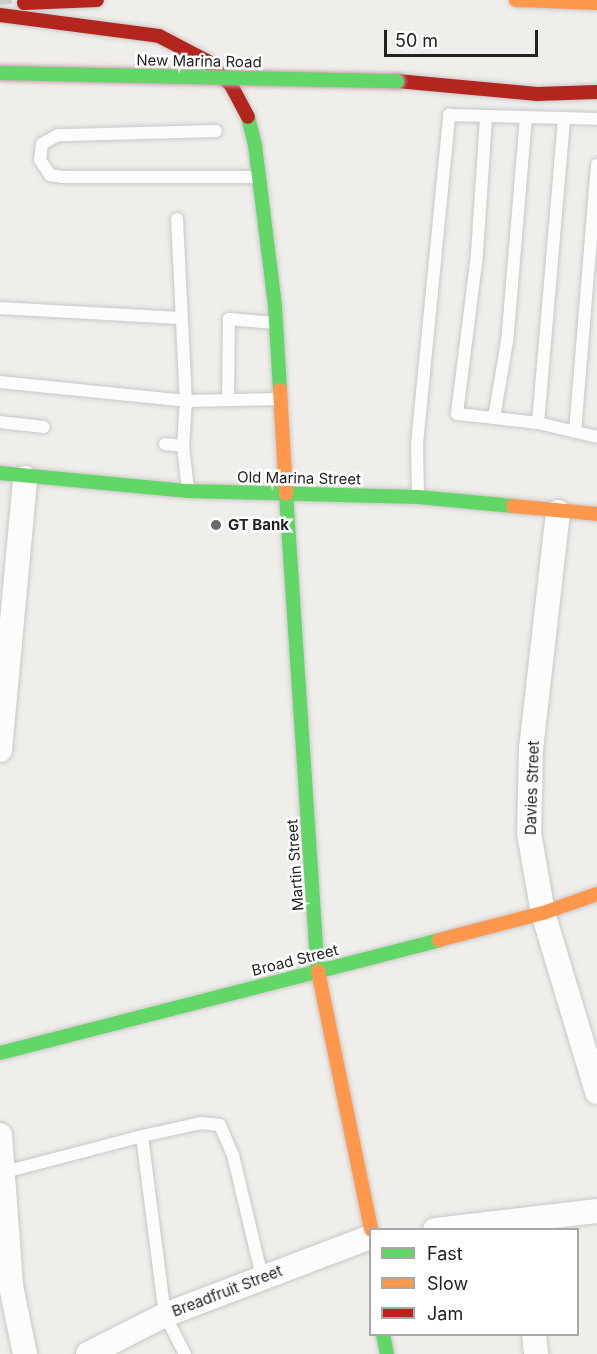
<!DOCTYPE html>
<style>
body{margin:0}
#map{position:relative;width:597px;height:1354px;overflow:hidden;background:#f0eeeb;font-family:Inter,sans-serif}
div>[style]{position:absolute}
.roads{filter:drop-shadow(0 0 2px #c9c8c7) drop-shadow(0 0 2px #c9c8c7)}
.lane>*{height:12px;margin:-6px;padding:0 6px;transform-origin:6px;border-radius:6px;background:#fdfcfc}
.street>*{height:24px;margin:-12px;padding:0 12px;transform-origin:12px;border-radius:12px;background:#fdfcfc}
.fast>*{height:14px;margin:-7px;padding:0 7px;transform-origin:7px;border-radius:7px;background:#63d668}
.slow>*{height:14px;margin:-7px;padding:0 7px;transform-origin:7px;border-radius:7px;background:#ff974d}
.jam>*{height:14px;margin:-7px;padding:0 7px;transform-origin:7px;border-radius:7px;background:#b3261e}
.rail>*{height:4.5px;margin-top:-2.25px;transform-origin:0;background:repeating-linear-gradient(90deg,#ccc 0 12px,transparent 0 24px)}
.bridges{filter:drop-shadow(0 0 2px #c5a2ac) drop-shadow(0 0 2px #c5a2ac)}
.fast-bridge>*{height:14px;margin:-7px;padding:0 7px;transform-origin:7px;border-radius:7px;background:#63d668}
.dots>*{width:16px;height:16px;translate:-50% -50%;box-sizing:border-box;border:3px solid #fff;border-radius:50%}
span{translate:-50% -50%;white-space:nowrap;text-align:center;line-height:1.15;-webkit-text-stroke:5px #fff;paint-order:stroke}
.street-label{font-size:15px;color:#222}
.poi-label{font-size:15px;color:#222;font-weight:700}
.left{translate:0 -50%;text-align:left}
.legend{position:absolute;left:369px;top:1228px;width:210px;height:108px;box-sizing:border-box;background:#fff;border:2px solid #a7a7a7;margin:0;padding:8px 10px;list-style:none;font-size:18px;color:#222}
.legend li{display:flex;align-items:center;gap:12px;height:30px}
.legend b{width:30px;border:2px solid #a7a7a7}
.scale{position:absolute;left:384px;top:30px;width:154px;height:27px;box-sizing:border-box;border:3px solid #222;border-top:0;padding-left:8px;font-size:18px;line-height:21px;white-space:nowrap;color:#222;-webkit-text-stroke:4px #fff;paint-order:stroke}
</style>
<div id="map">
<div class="roads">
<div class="lane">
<div style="left:526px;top:117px;width:225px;rotate:94.8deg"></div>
<div style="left:507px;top:341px;width:78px;rotate:99.6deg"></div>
<div style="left:494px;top:418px;width:44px;rotate:6.5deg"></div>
<div style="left:538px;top:423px;width:61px;rotate:13.3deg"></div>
<div style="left:486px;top:118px;width:137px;rotate:93.8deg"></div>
<div style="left:477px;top:255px;width:160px;rotate:97.2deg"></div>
<div style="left:457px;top:414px;width:37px;rotate:6deg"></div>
<div style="left:216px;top:131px;width:158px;rotate:178.5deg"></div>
<div style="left:58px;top:135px;width:18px;rotate:151deg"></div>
<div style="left:42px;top:144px;width:16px;rotate:97deg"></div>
<div style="left:40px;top:160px;width:18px;rotate:56deg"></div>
<div style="left:50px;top:175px;width:12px;rotate:9deg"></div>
<div style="left:62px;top:177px;width:196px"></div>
<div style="left:177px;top:219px;width:182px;rotate:87.2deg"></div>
<div style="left:186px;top:401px;width:94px;rotate:-1.2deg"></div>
<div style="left:0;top:308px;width:179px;rotate:3.2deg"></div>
<div style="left:0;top:382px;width:187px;rotate:5.8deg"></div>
<div style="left:186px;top:401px;width:45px;rotate:93.8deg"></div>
<div style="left:183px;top:446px;width:44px;rotate:83.5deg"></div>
<div style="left:228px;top:400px;width:81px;rotate:-89.3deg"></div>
<div style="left:229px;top:319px;width:46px;rotate:5deg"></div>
<div style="left:0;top:422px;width:44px;rotate:6.5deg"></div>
<div style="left:538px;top:423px;width:306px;rotate:-85.1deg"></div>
<div style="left:575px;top:432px;width:268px;rotate:-85.3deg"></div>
<div style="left:165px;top:444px;width:18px;rotate:6deg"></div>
<div style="left:418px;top:495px;width:51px;rotate:-91.1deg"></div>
<div style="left:417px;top:444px;width:331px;rotate:-84.4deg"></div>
<div style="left:449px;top:115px;width:148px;rotate:1.5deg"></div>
<div style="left:142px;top:1136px;width:60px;rotate:-12.4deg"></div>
<div style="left:201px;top:1123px;width:19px;rotate:6deg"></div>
<div style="left:220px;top:1125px;width:33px;rotate:67deg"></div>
<div style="left:233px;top:1155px;width:125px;rotate:76.6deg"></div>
<div style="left:1px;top:1173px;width:146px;rotate:-14.7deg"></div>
<div style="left:142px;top:1136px;width:180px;rotate:82.7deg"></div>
<div style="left:165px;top:1315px;width:44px;rotate:62.9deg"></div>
</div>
<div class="street">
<div style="left:558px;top:512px;width:238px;rotate:96.5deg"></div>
<div style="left:531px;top:748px;width:85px;rotate:91.3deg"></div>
<div style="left:529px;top:833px;width:81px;rotate:80.1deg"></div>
<div style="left:543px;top:913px;width:187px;rotate:73.2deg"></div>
<div style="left:0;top:750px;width:273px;rotate:-84.7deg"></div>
<div style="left:0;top:1135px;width:151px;rotate:85.8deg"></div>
<div style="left:11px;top:1286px;width:69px;rotate:78.4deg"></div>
<div style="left:435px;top:1230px;width:163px;rotate:-6.7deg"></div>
<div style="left:534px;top:1334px;width:20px;rotate:84deg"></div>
<div style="left:88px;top:1354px;width:86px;rotate:-26.9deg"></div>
<div style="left:165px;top:1315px;width:219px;rotate:-20.8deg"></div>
</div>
<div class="fast">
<div style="left:248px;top:117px;width:29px;rotate:76deg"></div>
<div style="left:255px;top:145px;width:162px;rotate:82.9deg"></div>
<div style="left:275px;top:306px;width:84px;rotate:86.6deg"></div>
<div style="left:0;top:473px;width:189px;rotate:5.5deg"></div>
<div style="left:188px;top:491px;width:230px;rotate:1.5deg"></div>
<div style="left:418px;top:497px;width:95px;rotate:5.4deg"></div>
<div style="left:286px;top:494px;width:478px;rotate:86.2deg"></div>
<div style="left:0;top:1053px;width:453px;rotate:-14.4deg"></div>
<div style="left:383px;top:1334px;width:20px;rotate:79deg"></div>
</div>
<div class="slow">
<div style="left:516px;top:0;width:81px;rotate:2.1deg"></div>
<div style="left:280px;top:390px;width:104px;rotate:86.7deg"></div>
<div style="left:513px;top:506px;width:84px;rotate:5.4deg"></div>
<div style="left:439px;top:940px;width:107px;rotate:-14.6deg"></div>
<div style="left:543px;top:913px;width:57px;rotate:-19.4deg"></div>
<div style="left:318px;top:971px;width:264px;rotate:78.4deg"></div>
</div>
<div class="jam">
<div style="left:24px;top:3px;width:73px;rotate:-2.4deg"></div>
<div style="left:0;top:15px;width:160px;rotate:7.5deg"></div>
<div style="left:159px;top:36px;width:54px;rotate:27.5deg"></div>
<div style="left:207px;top:61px;width:34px;rotate:45deg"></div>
<div style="left:231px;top:85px;width:36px;rotate:62deg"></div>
<div style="left:397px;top:81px;width:141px;rotate:5.3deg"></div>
<div style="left:537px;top:94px;width:60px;rotate:-1.9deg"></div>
</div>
</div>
<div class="rail">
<div style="left:0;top:2px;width:18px;rotate:-6deg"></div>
</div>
<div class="bridges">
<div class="fast-bridge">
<div style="left:0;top:73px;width:397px;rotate:1.2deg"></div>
</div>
</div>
<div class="dots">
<div style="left:216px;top:525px;background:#6a6968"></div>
</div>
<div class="street-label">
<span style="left:199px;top:61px;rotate:1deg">New Marina Road</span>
<span style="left:299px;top:478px;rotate:1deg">Old Marina Street</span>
<span style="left:532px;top:788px;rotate:-88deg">Davies Street</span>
<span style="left:295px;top:865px;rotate:-94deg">Martin Street</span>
<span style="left:295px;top:960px;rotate:-14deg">Broad Street</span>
<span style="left:227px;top:1291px;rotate:-21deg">Breadfruit Street</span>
</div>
<div class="poi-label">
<span class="left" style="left:228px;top:525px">GT Bank</span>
</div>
<ul class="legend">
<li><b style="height:8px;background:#63d668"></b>Fast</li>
<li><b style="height:8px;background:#ff974d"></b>Slow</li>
<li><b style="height:8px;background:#b3261e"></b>Jam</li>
</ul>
<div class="scale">50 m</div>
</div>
